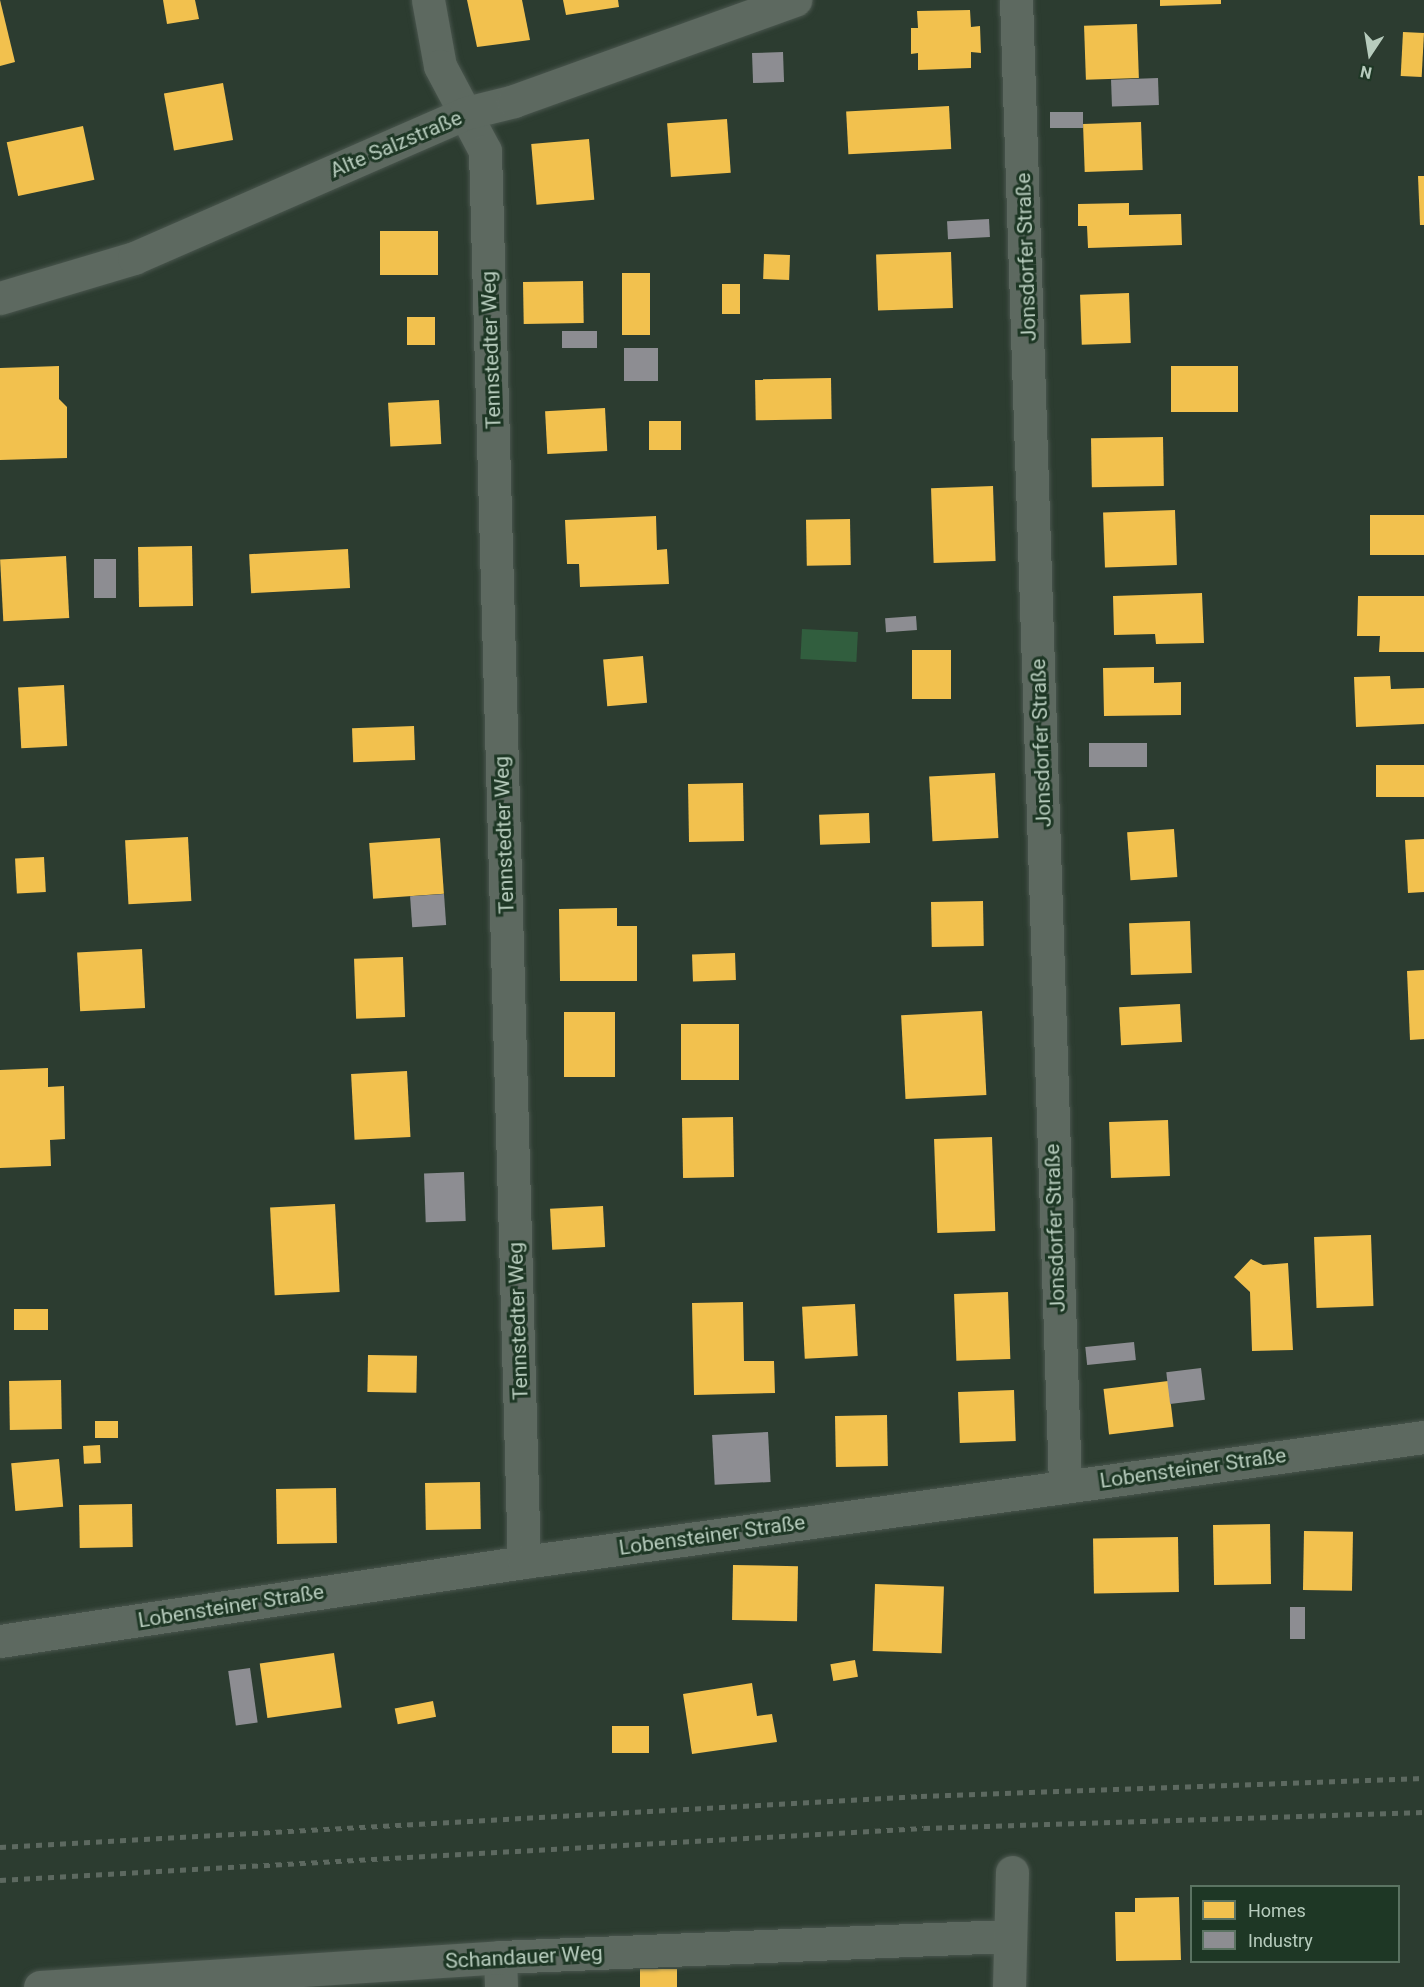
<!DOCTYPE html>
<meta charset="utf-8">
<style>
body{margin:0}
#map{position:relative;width:1424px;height:1987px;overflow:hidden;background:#2c3c30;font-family:Roboto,sans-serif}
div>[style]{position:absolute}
.water>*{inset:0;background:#315e3e;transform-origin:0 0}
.homes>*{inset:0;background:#f2c14e;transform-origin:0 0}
.industry>*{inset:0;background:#8d8d92;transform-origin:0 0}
.roads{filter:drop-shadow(0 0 2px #4a564e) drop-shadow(0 0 2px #4a564e)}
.street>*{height:33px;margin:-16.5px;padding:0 16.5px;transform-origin:16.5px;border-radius:16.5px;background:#5d6960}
.rail>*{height:4.5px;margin-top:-2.25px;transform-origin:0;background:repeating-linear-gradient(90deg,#5d6960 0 6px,transparent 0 12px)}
span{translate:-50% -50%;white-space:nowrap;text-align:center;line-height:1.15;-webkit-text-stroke:6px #1e3725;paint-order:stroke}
.street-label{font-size:21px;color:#b7ccbd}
.legend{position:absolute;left:1190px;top:1885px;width:210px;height:78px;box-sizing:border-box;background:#1e3725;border:2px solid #5b7362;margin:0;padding:8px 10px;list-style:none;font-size:18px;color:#b7ccbd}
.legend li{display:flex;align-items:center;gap:12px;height:30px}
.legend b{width:30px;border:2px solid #5b7362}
.north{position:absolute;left:1340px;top:24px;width:60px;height:60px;-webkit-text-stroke:4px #1e3725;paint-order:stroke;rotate:192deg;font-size:16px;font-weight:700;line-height:24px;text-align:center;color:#b7ccbd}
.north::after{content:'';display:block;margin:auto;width:21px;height:27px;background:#b7ccbd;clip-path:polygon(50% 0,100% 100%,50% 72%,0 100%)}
</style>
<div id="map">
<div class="water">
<div style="left:802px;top:629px;width:56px;height:30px;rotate:3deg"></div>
</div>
<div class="homes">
<div style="clip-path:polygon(0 0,15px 62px,0 66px)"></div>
<div style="clip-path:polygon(163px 0,195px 0,199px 19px,167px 24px)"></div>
<div style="clip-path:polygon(467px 0,522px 0,530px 40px,477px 47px)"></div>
<div style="clip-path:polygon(563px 0,618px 0,619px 7px,566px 15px)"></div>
<div style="clip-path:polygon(1160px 0,1221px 0,1221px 4px,1160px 6px)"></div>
<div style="clip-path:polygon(970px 10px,971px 27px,980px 26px,981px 53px,971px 52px,971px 68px,918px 70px,918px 53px,911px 54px,911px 28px,918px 28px,917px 11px)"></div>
<div style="left:1137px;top:24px;width:54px;height:53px;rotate:88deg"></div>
<div style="left:1403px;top:32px;width:21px;height:44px;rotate:3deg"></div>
<div style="left:223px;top:83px;width:58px;height:60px;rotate:80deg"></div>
<div style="left:949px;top:106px;width:43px;height:103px;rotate:87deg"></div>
<div style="left:727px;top:119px;width:54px;height:60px;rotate:86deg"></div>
<div style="left:1141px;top:122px;width:48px;height:58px;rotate:88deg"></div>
<div style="left:83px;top:126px;width:55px;height:78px;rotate:78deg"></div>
<div style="left:589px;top:139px;width:61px;height:58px;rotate:85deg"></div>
<div style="clip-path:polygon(1418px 176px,1424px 176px,1424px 225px,1420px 225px)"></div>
<div style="clip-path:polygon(1129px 203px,1129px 215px,1181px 214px,1182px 245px,1088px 248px,1087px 226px,1078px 226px,1078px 204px)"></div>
<div style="left:438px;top:231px;width:44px;height:58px;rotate:90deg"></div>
<div style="left:951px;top:252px;width:56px;height:75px;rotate:88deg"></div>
<div style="left:764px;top:254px;width:26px;height:25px;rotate:2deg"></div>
<div style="left:622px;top:273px;width:28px;height:62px"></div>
<div style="left:583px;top:281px;width:42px;height:60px;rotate:89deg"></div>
<div style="left:740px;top:284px;width:30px;height:18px;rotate:90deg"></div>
<div style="left:1129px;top:293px;width:50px;height:49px;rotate:88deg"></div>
<div style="left:435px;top:317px;width:28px;height:28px;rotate:90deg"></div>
<div style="clip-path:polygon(59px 366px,59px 399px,67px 407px,67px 458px,0 460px,0 368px)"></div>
<div style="left:1171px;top:366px;width:67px;height:46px"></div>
<div style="left:831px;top:378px;width:41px;height:76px;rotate:89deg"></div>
<div style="left:439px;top:400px;width:44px;height:51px;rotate:87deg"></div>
<div style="left:605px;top:408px;width:43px;height:60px;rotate:87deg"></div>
<div style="left:649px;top:421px;width:32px;height:29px"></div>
<div style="left:1163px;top:437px;width:49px;height:72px;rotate:89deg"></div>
<div style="left:993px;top:486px;width:75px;height:62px;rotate:88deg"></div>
<div style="left:1175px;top:510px;width:55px;height:72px;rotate:88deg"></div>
<div style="left:1424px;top:515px;width:40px;height:54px;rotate:90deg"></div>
<div style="clip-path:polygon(656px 516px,657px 550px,667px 549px,669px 584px,580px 587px,579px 564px,567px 564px,565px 520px)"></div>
<div style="left:850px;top:519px;width:46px;height:44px;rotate:89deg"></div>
<div style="left:192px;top:546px;width:60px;height:54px;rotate:89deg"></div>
<div style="left:348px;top:549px;width:39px;height:99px;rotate:87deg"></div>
<div style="left:66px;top:556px;width:62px;height:66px;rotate:87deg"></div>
<div style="clip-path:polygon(1202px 593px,1204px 643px,1156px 644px,1155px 634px,1114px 635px,1113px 596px)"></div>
<div style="clip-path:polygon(1358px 596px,1424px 596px,1424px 652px,1379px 652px,1380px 636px,1357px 636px)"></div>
<div style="left:912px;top:650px;width:39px;height:49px"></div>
<div style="left:643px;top:656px;width:47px;height:40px;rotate:85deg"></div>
<div style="clip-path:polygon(1154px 667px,1154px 683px,1181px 682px,1181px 715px,1104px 716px,1103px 668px)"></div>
<div style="clip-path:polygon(1390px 676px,1391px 689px,1424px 688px,1424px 724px,1356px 727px,1354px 677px)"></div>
<div style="left:64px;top:685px;width:61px;height:46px;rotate:87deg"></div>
<div style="left:414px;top:726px;width:34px;height:62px;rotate:88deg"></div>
<div style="left:1424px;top:765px;width:32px;height:48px;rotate:90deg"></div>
<div style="left:995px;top:773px;width:65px;height:66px;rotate:87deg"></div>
<div style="left:743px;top:783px;width:58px;height:55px;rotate:89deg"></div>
<div style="left:869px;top:813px;width:30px;height:50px;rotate:88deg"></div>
<div style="left:1174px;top:829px;width:48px;height:47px;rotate:86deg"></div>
<div style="left:188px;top:837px;width:64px;height:63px;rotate:87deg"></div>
<div style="left:440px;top:838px;width:56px;height:71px;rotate:86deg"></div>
<div style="clip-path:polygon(1424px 839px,1424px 892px,1408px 893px,1405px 840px)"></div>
<div style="left:44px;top:857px;width:35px;height:29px;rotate:87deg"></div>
<div style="left:983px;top:901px;width:45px;height:52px;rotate:89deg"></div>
<div style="clip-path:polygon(617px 908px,617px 926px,637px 926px,637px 981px,560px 981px,559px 909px)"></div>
<div style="left:1190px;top:921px;width:52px;height:61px;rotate:88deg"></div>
<div style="left:142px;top:949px;width:59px;height:65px;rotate:87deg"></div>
<div style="left:735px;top:953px;width:27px;height:43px;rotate:88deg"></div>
<div style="left:403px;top:957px;width:60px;height:49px;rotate:88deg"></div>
<div style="clip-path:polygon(1424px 970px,1424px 1039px,1410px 1040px,1407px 971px)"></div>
<div style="left:1180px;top:1004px;width:38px;height:61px;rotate:87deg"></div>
<div style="left:982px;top:1011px;width:84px;height:81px;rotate:87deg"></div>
<div style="left:564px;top:1012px;width:51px;height:65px"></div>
<div style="left:681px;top:1024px;width:58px;height:56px"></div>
<div style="clip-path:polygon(48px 1068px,48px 1087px,64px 1086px,65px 1139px,50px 1140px,51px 1166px,0 1168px,0 1070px)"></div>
<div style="left:407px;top:1071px;width:66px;height:56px;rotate:87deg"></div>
<div style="left:733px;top:1117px;width:60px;height:51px;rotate:89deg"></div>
<div style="left:1168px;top:1120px;width:56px;height:59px;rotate:88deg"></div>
<div style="left:992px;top:1137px;width:94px;height:58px;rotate:88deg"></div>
<div style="left:335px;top:1204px;width:88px;height:65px;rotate:87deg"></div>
<div style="left:603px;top:1206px;width:41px;height:53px;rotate:87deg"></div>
<div style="left:1371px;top:1235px;width:71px;height:57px;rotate:88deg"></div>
<div style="clip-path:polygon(1251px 1259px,1263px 1265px,1288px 1263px,1293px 1350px,1252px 1351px,1250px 1292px,1234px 1277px)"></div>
<div style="left:1008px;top:1292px;width:67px;height:54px;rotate:88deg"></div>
<div style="clip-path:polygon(743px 1302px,744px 1361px,774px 1361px,775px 1393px,694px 1395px,692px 1303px)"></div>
<div style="left:855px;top:1304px;width:52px;height:53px;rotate:87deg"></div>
<div style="left:48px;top:1309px;width:21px;height:34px;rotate:90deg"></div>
<div style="left:368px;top:1355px;width:49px;height:37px;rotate:1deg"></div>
<div style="left:61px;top:1380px;width:49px;height:52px;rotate:89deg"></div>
<div style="left:1168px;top:1381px;width:46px;height:65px;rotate:83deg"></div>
<div style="left:1014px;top:1390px;width:51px;height:56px;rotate:88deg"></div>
<div style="left:887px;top:1415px;width:51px;height:52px;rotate:89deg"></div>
<div style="left:95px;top:1421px;width:23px;height:17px"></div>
<div style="left:100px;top:1445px;width:18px;height:17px;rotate:87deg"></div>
<div style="left:59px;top:1459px;width:48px;height:48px;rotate:85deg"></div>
<div style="left:480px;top:1482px;width:47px;height:55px;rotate:89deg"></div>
<div style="left:336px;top:1488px;width:55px;height:60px;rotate:89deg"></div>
<div style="left:132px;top:1504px;width:43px;height:53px;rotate:89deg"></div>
<div style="left:1270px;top:1524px;width:60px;height:57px;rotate:89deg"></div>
<div style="left:1304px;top:1531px;width:49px;height:59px;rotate:1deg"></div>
<div style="left:1178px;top:1537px;width:55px;height:85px;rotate:89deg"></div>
<div style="left:733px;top:1565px;width:65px;height:55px;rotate:1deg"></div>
<div style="left:875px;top:1584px;width:69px;height:67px;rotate:2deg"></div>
<div style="left:334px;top:1653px;width:55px;height:75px;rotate:82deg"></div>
<div style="left:855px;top:1660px;width:17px;height:25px;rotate:80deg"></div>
<div style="clip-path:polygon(752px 1683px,757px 1716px,772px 1714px,777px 1742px,692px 1754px,683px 1694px)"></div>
<div style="left:433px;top:1701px;width:16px;height:39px;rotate:79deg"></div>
<div style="left:649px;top:1726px;width:27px;height:37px;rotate:90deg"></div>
<div style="clip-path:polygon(1179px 1897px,1181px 1960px,1116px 1961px,1115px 1912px,1135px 1912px,1135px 1898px)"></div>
<div style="left:640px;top:1969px;width:37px;height:18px"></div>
</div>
<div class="industry">
<div style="left:783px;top:52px;width:30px;height:31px;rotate:88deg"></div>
<div style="left:1158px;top:78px;width:27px;height:47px;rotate:88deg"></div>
<div style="left:1083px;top:112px;width:16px;height:33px;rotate:90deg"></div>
<div style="left:989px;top:219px;width:18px;height:42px;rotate:87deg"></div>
<div style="left:597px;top:331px;width:17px;height:35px;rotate:90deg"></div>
<div style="left:624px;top:348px;width:34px;height:33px"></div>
<div style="left:94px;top:559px;width:22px;height:39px"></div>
<div style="left:916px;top:616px;width:14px;height:31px;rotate:86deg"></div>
<div style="left:1147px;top:743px;width:24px;height:58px;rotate:90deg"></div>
<div style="left:444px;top:894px;width:31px;height:34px;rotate:86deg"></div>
<div style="left:464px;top:1172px;width:49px;height:40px;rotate:88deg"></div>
<div style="left:1134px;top:1342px;width:18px;height:49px;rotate:84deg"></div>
<div style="left:1201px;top:1368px;width:32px;height:35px;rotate:83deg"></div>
<div style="left:768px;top:1432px;width:50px;height:56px;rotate:87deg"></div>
<div style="left:1290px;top:1607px;width:15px;height:32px"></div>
<div style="left:250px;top:1668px;width:55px;height:22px;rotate:82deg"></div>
</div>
<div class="roads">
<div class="street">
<div style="left:428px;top:0;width:67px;rotate:79.7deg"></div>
<div style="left:440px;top:66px;width:96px;rotate:62.1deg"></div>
<div style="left:485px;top:151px;width:1412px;rotate:88.42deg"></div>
<div style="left:1016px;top:0;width:1486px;rotate:88.11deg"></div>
<div style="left:0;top:298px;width:140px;rotate:-16.6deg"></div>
<div style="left:134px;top:258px;width:362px;rotate:-23.6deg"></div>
<div style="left:466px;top:113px;width:49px;rotate:-14deg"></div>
<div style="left:514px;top:101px;width:299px;rotate:-19.8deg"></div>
<div style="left:0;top:1641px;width:530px;rotate:-8.57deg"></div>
<div style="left:524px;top:1562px;width:909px;rotate:-7.91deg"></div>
<div style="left:500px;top:1957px;width:30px;rotate:88deg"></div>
<div style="left:40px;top:1987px;width:461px;rotate:-3.7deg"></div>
<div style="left:500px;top:1957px;width:508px;rotate:-2.37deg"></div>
<div style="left:1009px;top:1987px;width:115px;rotate:-88.5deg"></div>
</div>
</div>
<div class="rail">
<div style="left:0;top:1847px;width:922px;rotate:-3.17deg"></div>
<div style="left:921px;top:1796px;width:503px;rotate:-2.05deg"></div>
<div style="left:0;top:1880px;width:925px;rotate:-3.22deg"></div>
<div style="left:924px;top:1828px;width:500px;rotate:-1.83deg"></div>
</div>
<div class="street-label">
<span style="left:396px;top:144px;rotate:-23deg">Alte Salzstraße</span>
<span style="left:1026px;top:257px;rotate:-92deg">Jonsdorfer Straße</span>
<span style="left:491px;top:350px;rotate:-92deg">Tennstedter Weg</span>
<span style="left:1041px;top:743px;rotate:-92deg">Jonsdorfer Straße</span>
<span style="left:504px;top:835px;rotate:-92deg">Tennstedter Weg</span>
<span style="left:1055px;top:1228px;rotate:-92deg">Jonsdorfer Straße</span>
<span style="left:518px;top:1321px;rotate:-92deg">Tennstedter Weg</span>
<span style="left:1193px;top:1468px;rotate:-8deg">Lobensteiner Straße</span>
<span style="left:712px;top:1535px;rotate:-8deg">Lobensteiner Straße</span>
<span style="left:231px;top:1606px;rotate:-9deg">Lobensteiner Straße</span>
<span style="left:524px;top:1957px;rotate:-3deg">Schandauer Weg</span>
</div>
<ul class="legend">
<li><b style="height:16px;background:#f2c14e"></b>Homes</li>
<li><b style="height:16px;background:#8d8d92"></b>Industry</li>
</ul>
<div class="north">N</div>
</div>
